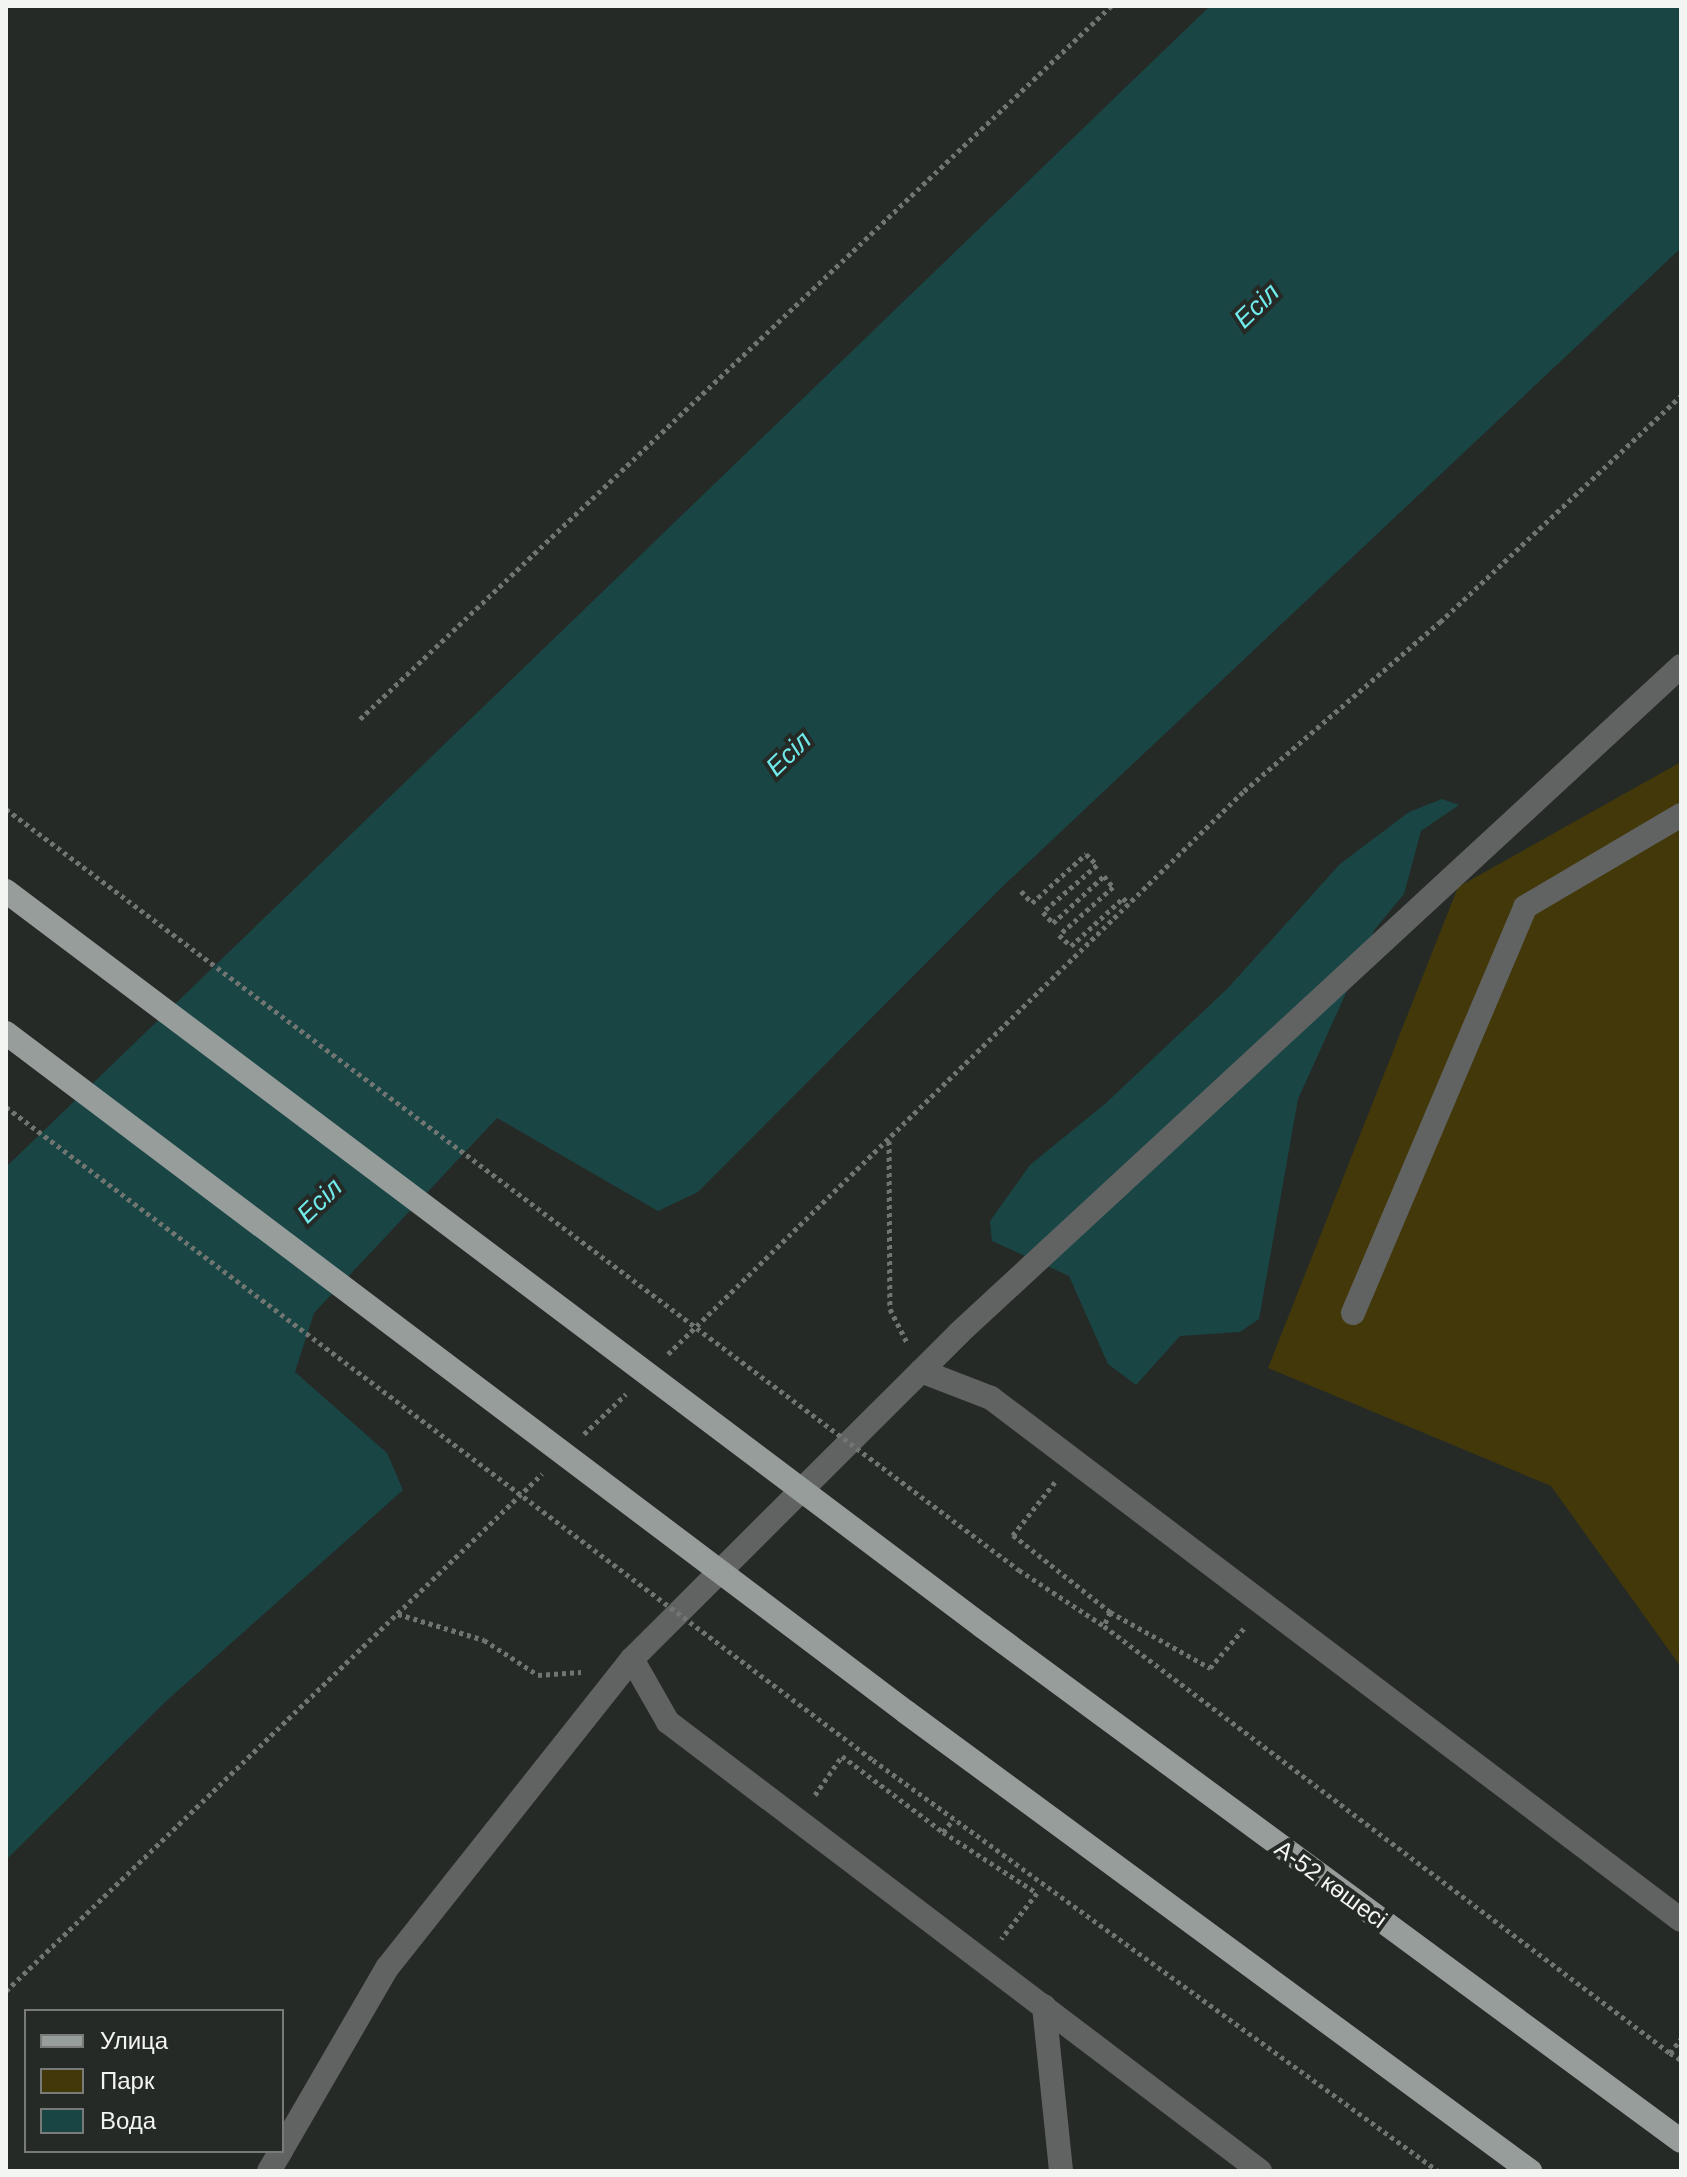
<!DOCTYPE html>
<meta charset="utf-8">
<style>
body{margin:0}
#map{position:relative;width:1687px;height:2177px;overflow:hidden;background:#262a26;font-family:Arial,sans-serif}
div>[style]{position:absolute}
.green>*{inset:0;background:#43380a}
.water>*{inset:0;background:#194545}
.path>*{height:5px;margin-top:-2.5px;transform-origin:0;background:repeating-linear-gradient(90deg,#717571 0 4px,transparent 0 8px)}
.minor>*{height:24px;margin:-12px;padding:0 12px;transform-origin:12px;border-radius:12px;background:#606362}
.major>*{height:24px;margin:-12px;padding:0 12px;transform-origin:12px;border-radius:12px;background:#979d9b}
.path-bridge>*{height:5px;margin-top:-2.5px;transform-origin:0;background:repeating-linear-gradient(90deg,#717571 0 4px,transparent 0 8px)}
span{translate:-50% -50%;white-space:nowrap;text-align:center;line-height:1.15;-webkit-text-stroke:8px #262a26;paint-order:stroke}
.street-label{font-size:24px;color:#f2f5f2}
.water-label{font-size:26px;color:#70eaeb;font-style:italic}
.frame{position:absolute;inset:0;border:8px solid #f2f5f2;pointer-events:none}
.legend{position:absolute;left:24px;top:2009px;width:260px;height:144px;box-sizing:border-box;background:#262a26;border:2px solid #787b78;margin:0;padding:10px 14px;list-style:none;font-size:24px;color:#f2f5f2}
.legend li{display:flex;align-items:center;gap:16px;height:40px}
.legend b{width:40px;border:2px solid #787b78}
</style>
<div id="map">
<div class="green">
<div style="clip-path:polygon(1681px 762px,1681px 1667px,1551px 1486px,1268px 1368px,1458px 887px)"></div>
</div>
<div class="water">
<div style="clip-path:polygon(1210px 6px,1681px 6px,1681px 248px,1001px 888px,698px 1192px,658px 1211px,497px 1118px,314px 1313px,295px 1372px,387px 1453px,403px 1490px,164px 1703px,6px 1860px,6px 1167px)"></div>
<div style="clip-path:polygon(1442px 799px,1459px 805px,1421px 831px,1404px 894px,1375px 929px,1298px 1099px,1259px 1319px,1240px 1332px,1180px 1336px,1136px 1385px,1108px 1364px,1069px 1276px,992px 1241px,990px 1221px,1030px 1165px,1106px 1103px,1227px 989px,1340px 864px,1409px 812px)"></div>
</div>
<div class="path">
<div style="left:360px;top:719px;width:1036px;rotate:-43.51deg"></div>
<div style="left:1021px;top:891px;width:16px;rotate:47deg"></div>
<div style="left:1032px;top:903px;width:73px;rotate:-42.2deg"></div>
<div style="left:1086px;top:854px;width:16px;rotate:45deg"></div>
<div style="left:1097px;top:865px;width:72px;rotate:139deg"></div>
<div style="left:1043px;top:912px;width:15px;rotate:48deg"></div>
<div style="left:1053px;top:923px;width:69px;rotate:-42.7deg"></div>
<div style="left:1104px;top:876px;width:14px;rotate:51deg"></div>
<div style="left:1113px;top:887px;width:72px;rotate:138.4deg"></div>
<div style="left:1059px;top:935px;width:16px;rotate:43deg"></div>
<div style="left:1071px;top:946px;width:71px;rotate:-42.7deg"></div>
<div style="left:1123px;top:898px;width:8px;rotate:45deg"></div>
<div style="left:889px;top:1141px;width:168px;rotate:89.7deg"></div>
<div style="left:890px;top:1309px;width:38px;rotate:63deg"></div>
<div style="left:668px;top:1354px;width:805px;rotate:-44.35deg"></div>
<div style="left:1244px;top:791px;width:259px;rotate:-40.8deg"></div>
<div style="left:1440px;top:622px;width:330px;rotate:-43.2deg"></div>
<div style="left:584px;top:1434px;width:58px;rotate:-43.6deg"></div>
<div style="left:1055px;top:1482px;width:68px;rotate:128.4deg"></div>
<div style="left:1013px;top:1535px;width:124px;rotate:38.4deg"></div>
<div style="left:1110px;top:1612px;width:15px;rotate:113deg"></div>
<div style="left:1019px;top:1570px;width:102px;rotate:33.4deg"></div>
<div style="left:1104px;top:1626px;width:709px;rotate:37.03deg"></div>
<div style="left:1670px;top:2053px;width:18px;rotate:-52deg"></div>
<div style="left:1110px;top:1612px;width:115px;rotate:29.2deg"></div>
<div style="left:1210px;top:1668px;width:54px;rotate:-49.5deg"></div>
<div style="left:398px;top:1614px;width:90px;rotate:16.8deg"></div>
<div style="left:484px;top:1640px;width:64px;rotate:32.9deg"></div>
<div style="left:538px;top:1675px;width:43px;rotate:-4deg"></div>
<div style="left:873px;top:1760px;width:699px;rotate:36.03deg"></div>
<div style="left:815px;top:1795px;width:47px;rotate:-55.3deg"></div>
<div style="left:842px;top:1756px;width:126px;rotate:37deg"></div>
<div style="left:943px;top:1832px;width:17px;rotate:-50deg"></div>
<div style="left:943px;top:1832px;width:112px;rotate:33deg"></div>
<div style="left:1037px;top:1893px;width:58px;rotate:128deg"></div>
<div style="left:6px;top:1991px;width:745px;rotate:-43.97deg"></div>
<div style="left:1670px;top:2053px;width:13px;rotate:32deg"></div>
</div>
<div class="minor">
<div style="left:1353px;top:1313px;width:441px;rotate:-67deg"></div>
<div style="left:1525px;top:907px;width:181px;rotate:-30.5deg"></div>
<div style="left:921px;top:1371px;width:75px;rotate:21.1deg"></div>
<div style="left:991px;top:1398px;width:865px;rotate:37.11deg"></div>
<div style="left:632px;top:1659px;width:73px;rotate:60.3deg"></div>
<div style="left:668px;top:1722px;width:743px;rotate:37.18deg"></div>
<div style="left:1044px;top:2006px;width:166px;rotate:84.1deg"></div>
<div style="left:282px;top:2149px;width:209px;rotate:-59.9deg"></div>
<div style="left:387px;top:1968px;width:394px;rotate:-51.6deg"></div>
<div style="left:632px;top:1659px;width:462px;rotate:-44.9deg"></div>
<div style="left:959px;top:1333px;width:983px;rotate:-42.73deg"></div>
<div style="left:269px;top:2171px;width:23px;rotate:-59deg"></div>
</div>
<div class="major">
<div style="left:6px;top:891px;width:1222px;rotate:36.98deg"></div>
<div style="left:982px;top:1626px;width:868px;rotate:36.38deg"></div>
<div style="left:6px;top:1033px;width:1127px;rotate:37.03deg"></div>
<div style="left:906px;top:1712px;width:775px;rotate:36.34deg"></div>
</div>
<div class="path-bridge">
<div style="left:6px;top:809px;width:1267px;rotate:36.92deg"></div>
<div style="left:6px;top:1107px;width:1085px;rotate:36.99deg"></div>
</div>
<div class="street-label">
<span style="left:1331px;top:1884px;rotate:36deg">А-52 көшесі</span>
</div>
<div class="water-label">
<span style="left:1257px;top:306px;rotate:-44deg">Есіл</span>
<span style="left:789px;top:754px;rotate:-44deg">Есіл</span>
<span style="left:320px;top:1201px;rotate:-44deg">Есіл</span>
</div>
<div class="frame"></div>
<ul class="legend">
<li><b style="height:10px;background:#979d9b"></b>Улица</li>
<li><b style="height:22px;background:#43380a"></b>Парк</li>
<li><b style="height:22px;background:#194545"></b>Вода</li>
</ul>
</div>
